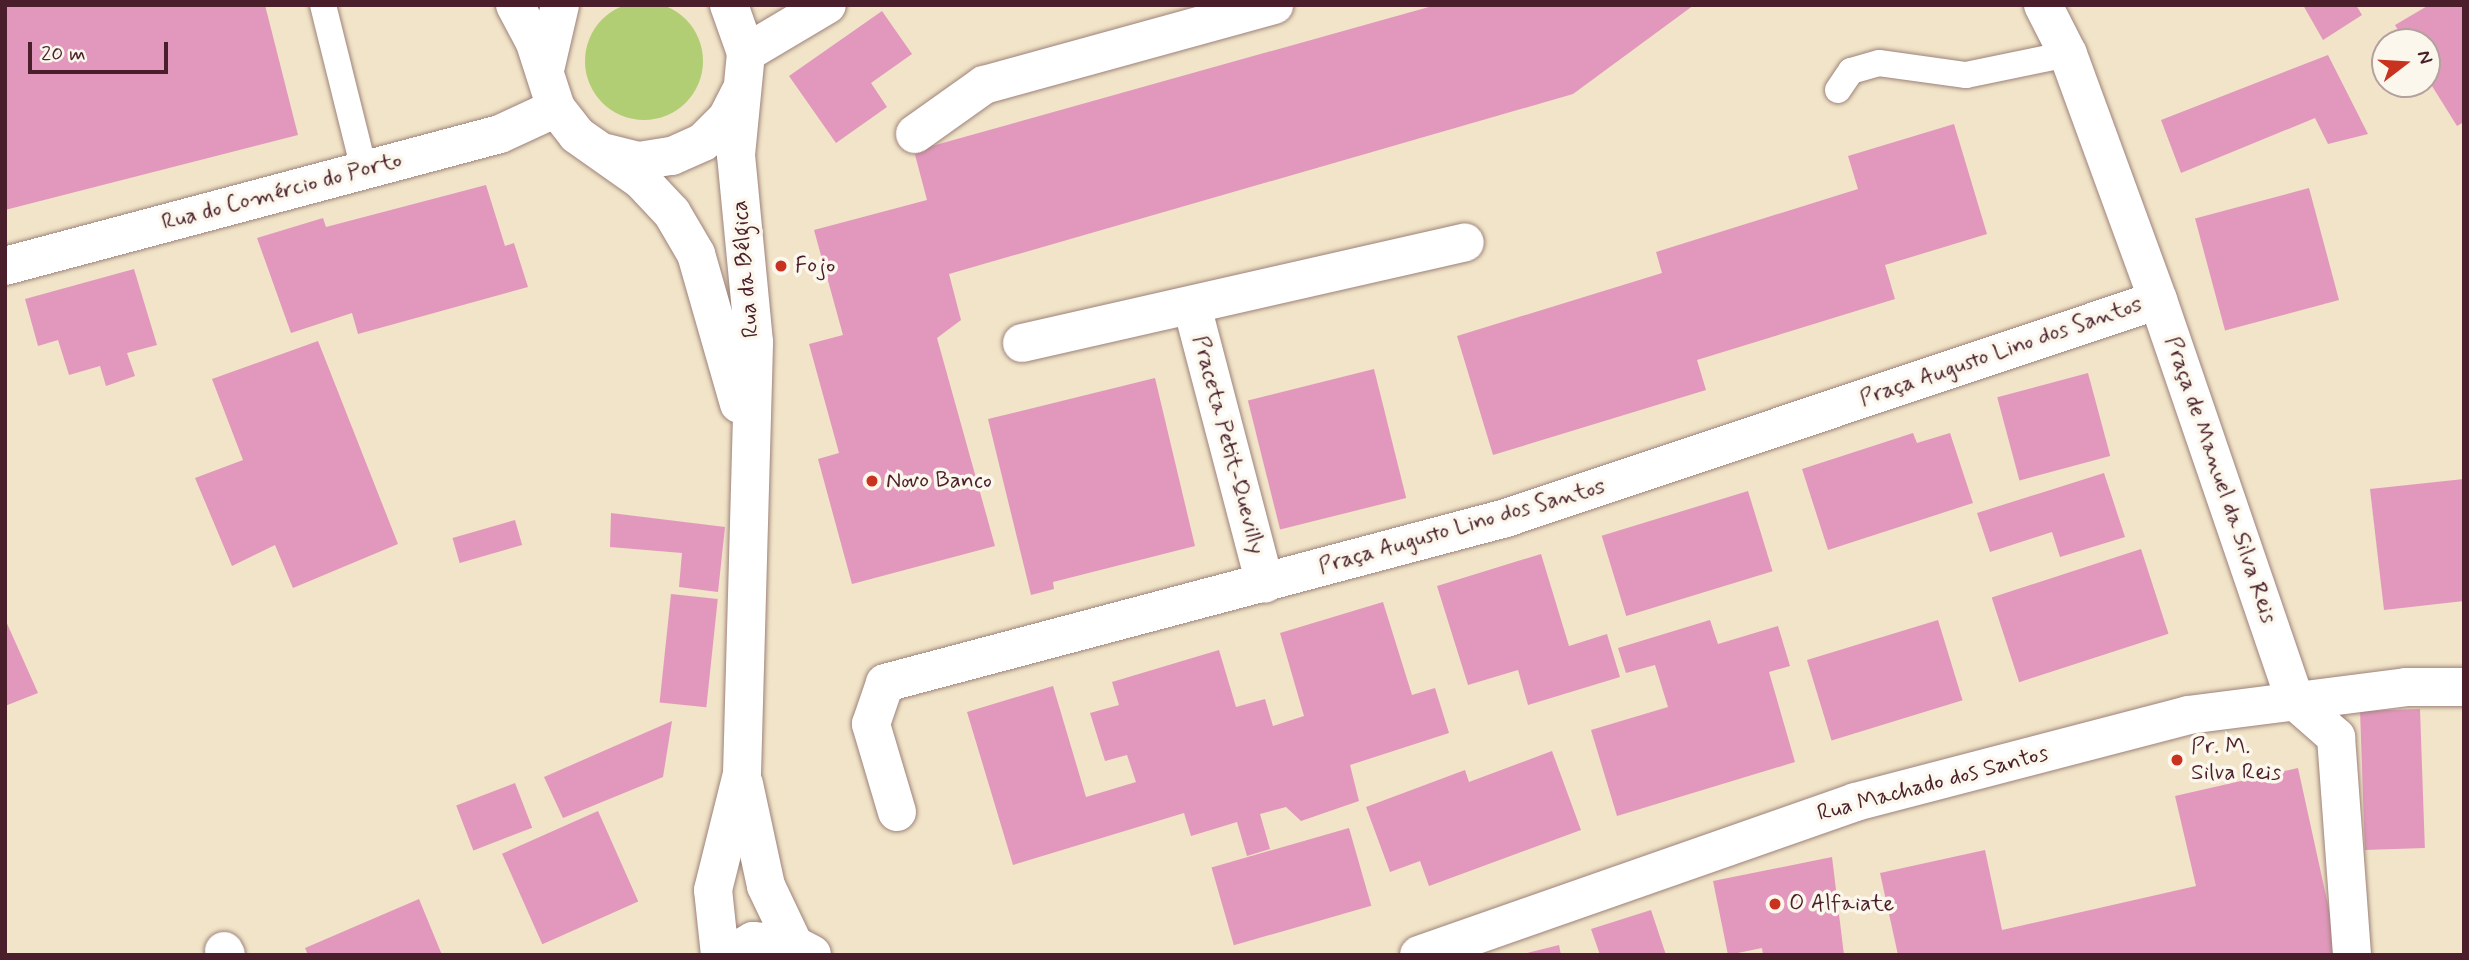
<!DOCTYPE html>
<meta charset="utf-8">
<style>
body{margin:0}
#map{position:relative;width:2469px;height:960px;overflow:hidden;background:#f1e4c8;font-family:Mynerve,sans-serif}
div>[style]{position:absolute}
.green>*{inset:0;background:#b1ce75}
.round{border-radius:50%}
.building>*{inset:0;background:#e298bd;transform-origin:0 0}
.roads{filter:drop-shadow(0 0 2px #9e827a) drop-shadow(0 0 2px #9e827a)}
.lane>*{height:26px;margin:-13px;padding:0 13px;transform-origin:13px;border-radius:13px;background:#fff}
.street>*{height:38px;margin:-19px;padding:0 19px;transform-origin:19px;border-radius:19px;background:#fff}
.secondary>*{height:38px;margin:-19px;padding:0 19px;transform-origin:19px;border-radius:19px;background:#fff}
.dots>*{width:19px;height:19px;translate:-50% -50%;box-sizing:border-box;border:4px solid #fbf7ec;border-radius:50%}
span{translate:-50% -50%;white-space:nowrap;text-align:center;line-height:1.15;-webkit-text-stroke:7px #fbf7ec;paint-order:stroke}
.street-label{font-size:23px;color:#4a1f2b}
.poi-label{font-size:23px;color:#4a1f2b}
.left{translate:0 -50%;text-align:left}
.frame{position:absolute;inset:0;border:7px solid #4a1f2b;pointer-events:none}
.north{position:absolute;left:2371px;top:28px;width:70px;height:70px;box-sizing:border-box;background:#fbf7ec;border:2px solid #b4a19f;border-radius:50%;rotate:73deg;font-size:19px;font-weight:700;line-height:28px;text-align:center;color:#4a1f2b}
.north::after{content:'';display:block;margin:auto;width:24px;height:32px;background:#c8321e;clip-path:polygon(50% 0,100% 100%,50% 72%,0 100%)}
.scale{position:absolute;left:28px;top:42px;width:140px;height:32px;box-sizing:border-box;border:4px solid #4a1f2b;border-top:0;padding-left:9px;font-size:21px;line-height:24px;white-space:nowrap;color:#4a1f2b;-webkit-text-stroke:5px #fbf7ec;paint-order:stroke}
</style>
<div id="map">
<div class="green">
<div class="round" style="left:585px;top:2px;width:118px;height:118px"></div>
</div>
<div class="building">
<div style="clip-path:polygon(5px 5px,265px 5px,298px 135px,5px 210px)"></div>
<div style="clip-path:polygon(1436px 5px,1694px 5px,1573px 94px,949px 274px,961px 320px,937px 338px,995px 546px,852px 584px,818px 459px,839px 453px,809px 344px,843px 335px,814px 230px,927px 200px,914px 151px)"></div>
<div style="clip-path:polygon(2303px 5px,2356px 5px,2362px 15px,2323px 40px)"></div>
<div style="clip-path:polygon(2429px 5px,2464px 5px,2464px 122px,2457px 126px,2427px 78px,2427px 42px,2405px 42px,2395px 25px)"></div>
<div style="clip-path:polygon(882px 11px,912px 54px,871px 83px,887px 107px,836px 143px,789px 76px)"></div>
<div style="clip-path:polygon(2328px 55px,2368px 134px,2328px 144px,2315px 118px,2181px 173px,2161px 120px)"></div>
<div style="clip-path:polygon(1954px 124px,1987px 234px,1885px 265px,1895px 299px,1697px 360px,1706px 390px,1493px 455px,1457px 336px,1662px 273px,1656px 252px,1858px 189px,1848px 156px)"></div>
<div style="clip-path:polygon(486px 185px,505px 246px,514px 243px,528px 287px,358px 334px,352px 313px,291px 333px,257px 238px,323px 218px,326px 227px)"></div>
<div style="left:2309px;top:188px;width:116px;height:118px;rotate:75deg"></div>
<div style="clip-path:polygon(134px 269px,157px 345px,127px 353px,135px 376px,106px 386px,100px 366px,69px 375px,58px 340px,38px 346px,25px 299px)"></div>
<div style="clip-path:polygon(318px 341px,398px 544px,293px 588px,275px 545px,232px 566px,195px 478px,243px 460px,212px 379px)"></div>
<div style="left:1374px;top:369px;width:133px;height:130px;rotate:76deg"></div>
<div style="left:2088px;top:373px;width:86px;height:94px;rotate:75deg"></div>
<div style="clip-path:polygon(1155px 378px,1195px 546px,1053px 582px,1054px 589px,1031px 595px,988px 419px)"></div>
<div style="clip-path:polygon(1913px 433px,1917px 443px,1950px 433px,1973px 503px,1828px 550px,1802px 469px)"></div>
<div style="clip-path:polygon(2104px 473px,2125px 537px,2060px 557px,2052px 532px,1990px 552px,1977px 513px)"></div>
<div style="clip-path:polygon(2464px 479px,2464px 601px,2384px 610px,2370px 489px)"></div>
<div style="left:1748px;top:491px;width:84px;height:153px;rotate:73deg"></div>
<div style="clip-path:polygon(611px 513px,725px 527px,718px 592px,679px 587px,682px 553px,610px 547px)"></div>
<div style="left:515px;top:520px;width:26px;height:65px;rotate:74deg"></div>
<div style="left:2141px;top:549px;width:89px;height:157px;rotate:72deg"></div>
<div style="clip-path:polygon(1541px 554px,1569px 646px,1607px 634px,1620px 677px,1528px 705px,1518px 670px,1468px 685px,1437px 586px)"></div>
<div style="left:671px;top:594px;width:47px;height:109px;rotate:6deg"></div>
<div style="clip-path:polygon(1383px 602px,1412px 695px,1435px 688px,1449px 733px,1350px 765px,1359px 801px,1301px 821px,1286px 807px,1260px 814px,1270px 849px,1247px 856px,1237px 822px,1191px 836px,1184px 813px,1013px 865px,967px 712px,1053px 686px,1086px 797px,1136px 782px,1127px 755px,1105px 761px,1090px 713px,1119px 705px,1112px 682px,1219px 650px,1236px 707px,1265px 699px,1273px 726px,1304px 716px,1280px 633px)"></div>
<div style="clip-path:polygon(5px 619px,38px 693px,5px 706px)"></div>
<div style="clip-path:polygon(1710px 620px,1718px 644px,1778px 626px,1790px 666px,1769px 672px,1795px 762px,1617px 816px,1591px 730px,1668px 707px,1655px 665px,1626px 673px,1618px 648px)"></div>
<div style="left:1938px;top:620px;width:84px;height:137px;rotate:73deg"></div>
<div style="left:2420px;top:709px;width:139px;height:60px;rotate:88deg"></div>
<div style="clip-path:polygon(672px 721px,663px 777px,563px 818px,544px 777px)"></div>
<div style="clip-path:polygon(1552px 751px,1581px 830px,1429px 886px,1420px 861px,1390px 872px,1366px 807px,1465px 770px,1469px 782px)"></div>
<div style="clip-path:polygon(2298px 768px,2339px 955px,1898px 955px,1880px 873px,1985px 850px,2002px 930px,2196px 886px,2175px 796px)"></div>
<div style="left:515px;top:783px;width:48px;height:63px;rotate:69deg"></div>
<div style="left:598px;top:811px;width:99px;height:105px;rotate:66deg"></div>
<div style="left:1349px;top:828px;width:81px;height:143px;rotate:74deg"></div>
<div style="clip-path:polygon(1832px 857px,1844px 955px,1763px 955px,1762px 948px,1728px 955px,1713px 881px)"></div>
<div style="clip-path:polygon(419px 899px,442px 955px,308px 955px,305px 948px)"></div>
<div style="clip-path:polygon(1651px 910px,1666px 955px,1600px 955px,1591px 929px)"></div>
<div style="clip-path:polygon(1559px 945px,1561px 955px,1523px 955px,1523px 954px)"></div>
</div>
<div class="roads">
<div class="lane">
<div style="left:323px;top:5px;width:170px;rotate:76deg"></div>
<div style="left:1838px;top:90px;width:23px;rotate:-56deg"></div>
<div style="left:1851px;top:71px;width:29px;rotate:-16deg"></div>
<div style="left:1879px;top:63px;width:88px;rotate:7.9deg"></div>
<div style="left:1966px;top:75px;width:104px;rotate:-11.6deg"></div>
</div>
<div class="street">
<div style="left:2043px;top:5px;width:55px;rotate:63deg"></div>
<div style="left:2068px;top:54px;width:262px;rotate:69.9deg"></div>
<div style="left:2158px;top:300px;width:424px;rotate:71.1deg"></div>
<div style="left:2295px;top:701px;width:55px;rotate:41.3deg"></div>
<div style="left:2336px;top:737px;width:219px;rotate:85.8deg"></div>
<div style="left:915px;top:134px;width:85px;rotate:-35.4deg"></div>
<div style="left:984px;top:85px;width:301px;rotate:-15.4deg"></div>
<div style="left:5px;top:266px;width:512px;rotate:-14.93deg"></div>
<div style="left:500px;top:134px;width:62px;rotate:-24.9deg"></div>
<div style="left:1192px;top:306px;width:287px;rotate:75.3deg"></div>
<div style="left:1022px;top:343px;width:454px;rotate:-12.8deg"></div>
<div style="left:897px;top:812px;width:92px;rotate:-106.5deg"></div>
<div style="left:871px;top:724px;width:43px;rotate:-71.1deg"></div>
<div style="left:885px;top:683px;width:643px;rotate:-14.88deg"></div>
<div style="left:1506px;top:518px;width:687px;rotate:-18.49deg"></div>
<div style="left:224px;top:951px;width:4px;rotate:63deg"></div>
</div>
<div class="secondary">
<div style="left:515px;top:5px;width:40px;rotate:62deg"></div>
<div style="left:534px;top:40px;width:71px;rotate:72.1deg"></div>
<div style="left:556px;top:108px;width:34px;rotate:52deg"></div>
<div style="left:577px;top:135px;width:78px;rotate:35.1deg"></div>
<div style="left:641px;top:180px;width:45px;rotate:46.8deg"></div>
<div style="left:672px;top:213px;width:48px;rotate:59.7deg"></div>
<div style="left:696px;top:254px;width:156px;rotate:74deg"></div>
<div style="left:746px;top:53px;width:94px;rotate:-30.7deg"></div>
<div style="left:545px;top:70px;width:67px;rotate:-77deg"></div>
<div style="left:606px;top:153px;width:34px;rotate:14deg"></div>
<div style="left:639px;top:161px;width:33px;rotate:-9deg"></div>
<div style="left:672px;top:156px;width:34px;rotate:-24deg"></div>
<div style="left:703px;top:142px;width:34px;rotate:-45deg"></div>
<div style="left:727px;top:118px;width:29px;rotate:-63deg"></div>
<div style="left:744px;top:784px;width:104px;rotate:77.8deg"></div>
<div style="left:766px;top:886px;width:65px;rotate:64.6deg"></div>
<div style="left:720px;top:955px;width:65px;rotate:-96.1deg"></div>
<div style="left:713px;top:890px;width:120px;rotate:-76deg"></div>
<div style="left:742px;top:774px;width:432px;rotate:-88.4deg"></div>
<div style="left:754px;top:342px;width:188px;rotate:-95.5deg"></div>
<div style="left:736px;top:155px;width:102px;rotate:-84.4deg"></div>
<div style="left:746px;top:53px;width:51px;rotate:-109.5deg"></div>
<div style="left:728px;top:955px;width:29px;rotate:-29deg"></div>
<div style="left:753px;top:941px;width:41px;rotate:5.6deg"></div>
<div style="left:794px;top:945px;width:20px;rotate:27deg"></div>
<div style="left:1419px;top:955px;width:462px;rotate:-19.3deg"></div>
<div style="left:1855px;top:802px;width:344px;rotate:-14.6deg"></div>
<div style="left:2188px;top:715px;width:220px;rotate:-7.3deg"></div>
<div style="left:2406px;top:687px;width:58px"></div>
</div>
</div>
<div class="dots">
<div style="left:781px;top:266px;background:#c8321e"></div>
<div style="left:872px;top:481px;background:#c8321e"></div>
<div style="left:2177px;top:760px;background:#c8321e"></div>
<div style="left:1775px;top:904px;background:#c8321e"></div>
</div>
<div class="street-label">
<span style="left:282px;top:192px;rotate:-15deg">Rua do Comércio do Porto</span>
<span style="left:746px;top:269px;rotate:-95deg">Rua da Bélgica</span>
<span style="left:2001px;top:352px;rotate:-19deg">Praça Augusto Lino dos Santos</span>
<span style="left:1228px;top:445px;rotate:75deg">Praceta Petit-Quevilly</span>
<span style="left:2220px;top:480px;rotate:71deg">Praça de Manuel da Silva Reis</span>
<span style="left:1462px;top:527px;rotate:-16deg">Praça Augusto Lino dos Santos</span>
<span style="left:1933px;top:784px;rotate:-15deg">Rua Machado dos Santos</span>
</div>
<div class="poi-label">
<span class="left" style="left:795px;top:266px">Fojo</span>
<span class="left" style="left:886px;top:481px">Novo Banco</span>
<span class="left" style="left:2191px;top:760px">Pr. M.<br>Silva Reis</span>
<span class="left" style="left:1789px;top:904px">O Alfaiate</span>
</div>
<div class="frame"></div>
<div class="north">N</div>
<div class="scale">20 m</div>
</div>
